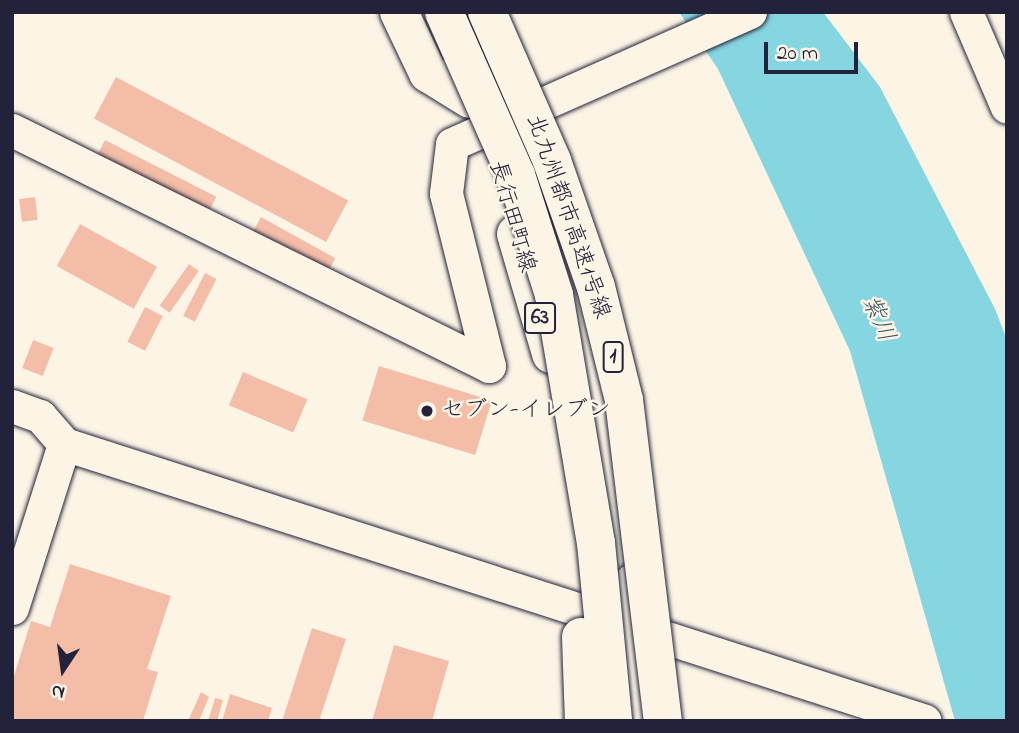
<!DOCTYPE html>
<meta charset="utf-8">
<style>
body{margin:0}
#map{position:relative;width:1019px;height:733px;overflow:hidden;background:#fcf5e5;font-family:"Indie Flower","Klee One",sans-serif}
div>[style]{position:absolute}
.water>*{inset:0;background:#86d6e1}
.building>*{inset:0;background:#f4bda8;transform-origin:0 0}
.roads{filter:drop-shadow(0 0 2px #22223b) drop-shadow(0 0 2px #22223b)}
.minor>*{height:33px;margin:-16.5px;padding:0 16.5px;transform-origin:16.5px;border-radius:16.5px;background:#fcf5e5}
.major>*{height:38px;margin:-19px;padding:0 19px;transform-origin:19px;border-radius:19px;background:#fcf5e5}
.highway>*{height:38px;margin:-19px;padding:0 19px;transform-origin:19px;border-radius:19px;background:#fcf5e5}
.bridges{filter:drop-shadow(0 0 2px #22223b) drop-shadow(0 0 2px #22223b)}
.highway-bridge>*{height:38px;margin:-19px;padding:0 19px;transform-origin:19px;border-radius:19px;background:#fcf5e5}
.dots>*{width:19px;height:19px;translate:-50% -50%;box-sizing:border-box;border:4px solid #fcf5e5;border-radius:50%}
span{translate:-50% -50%;white-space:nowrap;text-align:center;line-height:1.15;-webkit-text-stroke:5px #fcf5e5;paint-order:stroke}
.shield-label span{padding:2px 5px;background:#fcf5e5;border:2px solid;border-radius:5px;-webkit-text-stroke-width:0}
.shield-label{font-size:21px;color:#22223b;font-weight:700}
.street-label{font-size:23px;color:#22223b}
.poi-label{font-size:23px;color:#22223b}
.left{translate:0 -50%;text-align:left}
.water-label{font-size:24px;color:#40586d;font-style:italic}
.frame{position:absolute;inset:0;border:14px solid #22223b;pointer-events:none}
.north{position:absolute;left:28px;top:635px;width:70px;height:70px;-webkit-text-stroke:5px #fcf5e5;paint-order:stroke;rotate:193deg;font-size:19px;font-weight:700;line-height:28px;text-align:center;color:#22223b}
.north::after{content:'';display:block;margin:auto;width:24px;height:32px;background:#22223b;clip-path:polygon(50% 0,100% 100%,50% 72%,0 100%)}
.scale{position:absolute;left:764px;top:42px;width:94px;height:32px;box-sizing:border-box;border:4px solid #22223b;border-top:0;padding-left:9px;font-size:21px;line-height:24px;white-space:nowrap;color:#22223b;-webkit-text-stroke:5px #fcf5e5;paint-order:stroke}
</style>
<div id="map">
<div class="water">
<div style="clip-path:polygon(679px 12px,823px 12px,880px 87px,995px 309px,1007px 340px,1007px 721px,955px 721px,850px 351px,718px 69px)"></div>
</div>
<div class="building">
<div style="left:116px;top:77px;width:263px;height:47px;rotate:28deg"></div>
<div style="left:105px;top:140px;width:125px;height:20px;rotate:27deg"></div>
<div style="left:35px;top:197px;width:23px;height:16px;rotate:83deg"></div>
<div style="left:261px;top:217px;width:85px;height:23px;rotate:29deg"></div>
<div style="left:80px;top:224px;width:88px;height:48px;rotate:29deg"></div>
<div style="left:189px;top:264px;width:12px;height:51px;rotate:35deg"></div>
<div style="left:205px;top:273px;width:13px;height:48px;rotate:27deg"></div>
<div style="left:145px;top:307px;width:20px;height:39px;rotate:27deg"></div>
<div style="left:33px;top:340px;width:22px;height:30px;rotate:21deg"></div>
<div style="left:379px;top:366px;width:118px;height:57px;rotate:17deg"></div>
<div style="left:243px;top:372px;width:70px;height:36px;rotate:23deg"></div>
<div style="clip-path:polygon(70px 564px,171px 596px,147px 669px,158px 672px,143px 721px,12px 721px,12px 682px,31px 621px,50px 627px)"></div>
<div style="clip-path:polygon(312px 628px,346px 639px,320px 718px,326px 721px,282px 721px)"></div>
<div style="clip-path:polygon(394px 645px,449px 661px,432px 721px,372px 721px)"></div>
<div style="clip-path:polygon(201px 692px,209px 697px,199px 721px,188px 721px)"></div>
<div style="clip-path:polygon(230px 694px,272px 708px,268px 721px,222px 721px)"></div>
<div style="clip-path:polygon(215px 698px,223px 700px,217px 721px,208px 721px)"></div>
</div>
<div class="roads">
<div class="minor">
<div style="left:966px;top:12px;width:103px;rotate:66.7deg"></div>
<div style="left:12px;top:130px;width:532px;rotate:26.32deg"></div>
<div style="left:489px;top:366px;width:178px;rotate:-104deg"></div>
<div style="left:446px;top:193px;width:49px;rotate:-83deg"></div>
<div style="left:452px;top:144px;width:326px;rotate:-23.9deg"></div>
<div style="left:12px;top:406px;width:30px;rotate:20deg"></div>
<div style="left:40px;top:416px;width:37px;rotate:49deg"></div>
<div style="left:64px;top:444px;width:904px;rotate:17.83deg"></div>
<div style="left:12px;top:608px;width:172px;rotate:-72.4deg"></div>
</div>
<div class="major">
<div style="left:516px;top:234px;width:125px;rotate:73.7deg"></div>
<div style="left:633px;top:583px;width:138px;rotate:87.9deg"></div>
</div>
<div class="highway">
<div style="left:399px;top:12px;width:68px;rotate:64.6deg"></div>
<div style="left:428px;top:73px;width:49px;rotate:31.8deg"></div>
</div>
</div>
<div class="bridges">
<div class="highway-bridge">
<div style="left:444px;top:12px;width:178px;rotate:66.2deg"></div>
<div style="left:516px;top:175px;width:126px;rotate:72.4deg"></div>
<div style="left:554px;top:295px;width:252px;rotate:80.4deg"></div>
<div style="left:596px;top:543px;width:179px;rotate:84.5deg"></div>
<div style="left:487px;top:12px;width:163px;rotate:66.4deg"></div>
<div style="left:552px;top:161px;width:133px;rotate:70.8deg"></div>
<div style="left:596px;top:287px;width:116px;rotate:76.1deg"></div>
<div style="left:624px;top:400px;width:323px;rotate:83.1deg"></div>
<div style="left:581px;top:637px;width:84px;rotate:88deg"></div>
</div>
</div>
<div class="dots">
<div style="left:427px;top:411px;background:#22223b"></div>
</div>
<div class="shield-label">
<span style="left:540px;top:318px">63</span>
<span style="left:613px;top:357px">1</span>
</div>
<div class="street-label">
<span style="left:511px;top:217px;rotate:74deg">長行田町線</span>
<span style="left:567px;top:217px;rotate:71deg">北九州都市高速1号線</span>
</div>
<div class="poi-label">
<span class="left" style="left:441px;top:411px">セブン-イレブン</span>
</div>
<div class="water-label">
<span style="left:877px;top:319px;rotate:67deg">紫川</span>
</div>
<div class="frame"></div>
<div class="north">N</div>
<div class="scale">20 m</div>
</div>
